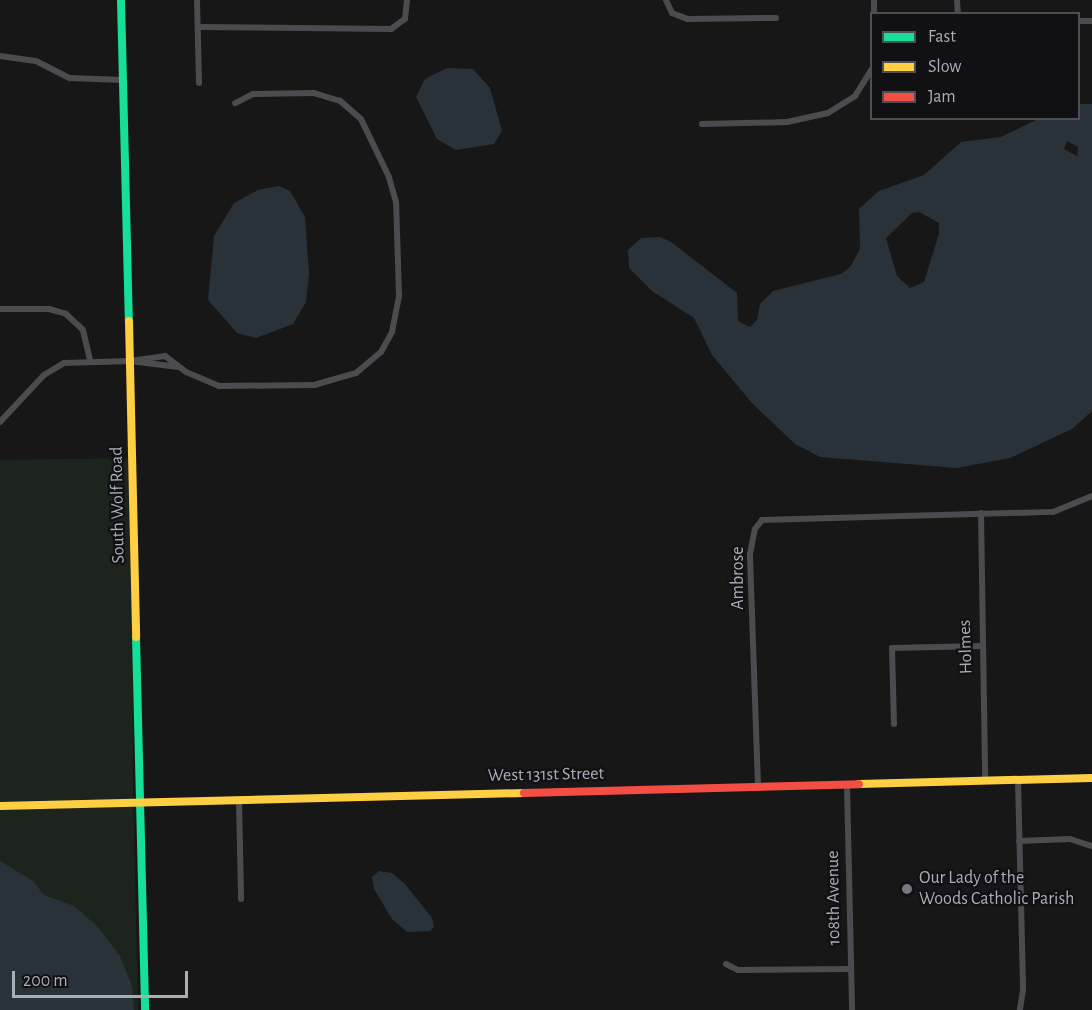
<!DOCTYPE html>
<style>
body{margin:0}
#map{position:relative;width:1092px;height:1010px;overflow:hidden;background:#171717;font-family:"Alegreya Sans",sans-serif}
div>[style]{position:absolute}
.green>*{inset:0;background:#1d241e}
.water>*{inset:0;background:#2a3239}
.street>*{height:6px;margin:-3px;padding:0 3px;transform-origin:3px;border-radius:3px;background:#4b4c50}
.fast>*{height:8px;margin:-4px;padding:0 4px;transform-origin:4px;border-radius:4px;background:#16e098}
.slow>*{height:8px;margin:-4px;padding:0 4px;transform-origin:4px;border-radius:4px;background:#ffcf43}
.jam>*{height:8px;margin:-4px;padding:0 4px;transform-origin:4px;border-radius:4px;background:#f24e42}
.dots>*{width:16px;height:16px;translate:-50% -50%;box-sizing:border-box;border:3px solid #111113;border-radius:50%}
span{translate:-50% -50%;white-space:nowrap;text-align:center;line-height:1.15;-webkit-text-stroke:4.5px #111113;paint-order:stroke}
.street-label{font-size:18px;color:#a8adb8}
.poi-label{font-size:18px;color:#a8adb8}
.left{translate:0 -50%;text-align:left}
.legend{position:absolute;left:870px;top:12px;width:210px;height:108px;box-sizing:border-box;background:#111113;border:2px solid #4d4f55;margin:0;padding:8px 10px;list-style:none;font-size:18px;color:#a8adb8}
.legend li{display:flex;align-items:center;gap:12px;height:30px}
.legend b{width:30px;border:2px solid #4d4f55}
.scale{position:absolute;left:12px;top:971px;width:176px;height:27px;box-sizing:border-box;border:3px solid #a8adb8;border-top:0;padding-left:8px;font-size:18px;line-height:21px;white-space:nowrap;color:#a8adb8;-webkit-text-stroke:4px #111113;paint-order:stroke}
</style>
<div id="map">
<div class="green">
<div style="clip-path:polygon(132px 458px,133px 783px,138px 1010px,0 1010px,0 460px)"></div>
</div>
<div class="water">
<div style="clip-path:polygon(447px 68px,473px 69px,490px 88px,502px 131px,494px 144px,456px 150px,437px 139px,416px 97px,425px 79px)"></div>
<div style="clip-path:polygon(evenodd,1079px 104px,1092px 104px,1092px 411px,1072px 429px,1010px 458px,957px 468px,820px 457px,795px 444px,751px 402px,712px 355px,694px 318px,652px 291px,629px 268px,628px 250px,641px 238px,660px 237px,671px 242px,737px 293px,738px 321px,750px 327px,757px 320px,760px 304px,773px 291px,841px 274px,850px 267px,860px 249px,859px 209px,879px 191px,924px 175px,961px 142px,1001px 137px,1038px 119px,1078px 118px,1079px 104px,1067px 141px,1078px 147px,1077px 156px,1064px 149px,1067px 141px,1079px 104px,919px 212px,939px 223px,939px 234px,924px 282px,910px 288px,897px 276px,886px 238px,912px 213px,919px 212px)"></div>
<div style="clip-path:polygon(279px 186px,290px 191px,305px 217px,309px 274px,306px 302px,293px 324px,256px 338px,237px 333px,208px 300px,214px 236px,234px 203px,258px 190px)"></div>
<div style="clip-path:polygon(0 861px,33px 881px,44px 895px,74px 906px,98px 927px,120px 956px,132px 986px,134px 1010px,0 1010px)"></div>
<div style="clip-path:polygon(379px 871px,392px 873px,405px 884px,432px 918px,434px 927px,430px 931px,407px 932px,392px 919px,374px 889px,372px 877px)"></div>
</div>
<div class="street">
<div style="left:197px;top:0;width:83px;rotate:88.6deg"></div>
<div style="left:666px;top:0;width:14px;rotate:65deg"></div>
<div style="left:672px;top:13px;width:17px;rotate:21deg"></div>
<div style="left:688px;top:19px;width:88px;rotate:-0.7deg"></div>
<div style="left:874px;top:0;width:14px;rotate:90deg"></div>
<div style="left:957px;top:0;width:14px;rotate:86deg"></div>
<div style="left:1078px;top:21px;width:14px"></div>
<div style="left:198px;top:27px;width:193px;rotate:0.6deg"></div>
<div style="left:391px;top:29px;width:17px;rotate:-36deg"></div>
<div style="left:405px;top:19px;width:19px;rotate:-84deg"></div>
<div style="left:0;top:56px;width:36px;rotate:8deg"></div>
<div style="left:36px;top:61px;width:38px;rotate:27deg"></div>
<div style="left:70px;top:78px;width:53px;rotate:2.2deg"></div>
<div style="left:702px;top:124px;width:85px;rotate:-1.3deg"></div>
<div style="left:787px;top:122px;width:42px;rotate:-12.4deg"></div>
<div style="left:828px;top:113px;width:32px;rotate:-32deg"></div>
<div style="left:855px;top:96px;width:32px;rotate:-58deg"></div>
<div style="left:0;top:309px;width:49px"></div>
<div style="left:49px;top:309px;width:18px;rotate:16deg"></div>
<div style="left:66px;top:314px;width:23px;rotate:43deg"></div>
<div style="left:83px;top:330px;width:31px;rotate:77deg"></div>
<div style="left:130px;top:361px;width:35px;rotate:-8deg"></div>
<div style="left:165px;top:356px;width:26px;rotate:37deg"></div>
<div style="left:186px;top:372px;width:36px;rotate:23deg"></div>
<div style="left:219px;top:386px;width:95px;rotate:-0.6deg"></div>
<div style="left:314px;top:385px;width:44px;rotate:-15.9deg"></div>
<div style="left:356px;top:373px;width:33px;rotate:-40deg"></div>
<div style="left:381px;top:352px;width:23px;rotate:-61deg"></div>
<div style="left:392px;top:332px;width:38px;rotate:-79deg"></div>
<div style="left:399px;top:295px;width:93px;rotate:-91.8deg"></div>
<div style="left:396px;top:202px;width:26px;rotate:-106deg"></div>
<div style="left:389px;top:177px;width:64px;rotate:-115.8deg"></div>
<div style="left:361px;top:119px;width:28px;rotate:-139deg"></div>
<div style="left:340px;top:101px;width:27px;rotate:-163deg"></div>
<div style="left:314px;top:93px;width:61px;rotate:179.1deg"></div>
<div style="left:253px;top:94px;width:20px;rotate:153deg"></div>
<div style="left:0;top:422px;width:64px;rotate:-46.9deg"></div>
<div style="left:44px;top:375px;width:23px;rotate:-31deg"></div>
<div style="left:64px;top:363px;width:66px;rotate:-1.7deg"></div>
<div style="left:130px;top:361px;width:49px;rotate:7deg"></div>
<div style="left:981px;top:513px;width:268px;rotate:89.1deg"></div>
<div style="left:894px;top:724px;width:76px;rotate:-91.5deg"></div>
<div style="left:892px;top:648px;width:89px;rotate:-1.3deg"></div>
<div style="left:1018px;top:780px;width:210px;rotate:88.6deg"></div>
<div style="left:1023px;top:990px;width:20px;rotate:99deg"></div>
<div style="left:847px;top:785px;width:225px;rotate:88.7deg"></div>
<div style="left:758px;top:786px;width:232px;rotate:-92deg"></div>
<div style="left:750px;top:554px;width:25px;rotate:-79deg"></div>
<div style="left:755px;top:529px;width:11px;rotate:-52deg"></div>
<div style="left:762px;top:520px;width:291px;rotate:-1.6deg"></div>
<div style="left:1053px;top:512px;width:42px;rotate:-22.3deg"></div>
<div style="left:239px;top:800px;width:99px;rotate:88.8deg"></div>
<div style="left:1019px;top:841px;width:51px;rotate:-2.2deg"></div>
<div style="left:1070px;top:839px;width:23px;rotate:18deg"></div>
<div style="left:726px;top:964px;width:13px;rotate:27deg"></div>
<div style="left:738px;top:970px;width:112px;rotate:-0.5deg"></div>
</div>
<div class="fast">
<div style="left:121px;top:0;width:321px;rotate:88.6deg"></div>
<div style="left:136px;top:637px;width:373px;rotate:88.6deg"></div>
</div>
<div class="slow">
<div style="left:129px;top:321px;width:316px;rotate:88.7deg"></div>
<div style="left:859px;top:784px;width:233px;rotate:-1.5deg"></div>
<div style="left:0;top:806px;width:524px;rotate:-1.42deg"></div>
</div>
<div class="jam">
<div style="left:524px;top:793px;width:335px;rotate:-1.5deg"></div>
</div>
<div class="dots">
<div style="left:907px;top:889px;background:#757880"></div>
</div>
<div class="street-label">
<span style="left:118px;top:505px;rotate:-91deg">South Wolf Road</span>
<span style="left:738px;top:578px;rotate:-90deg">Ambrose</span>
<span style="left:966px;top:647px;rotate:-92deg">Holmes</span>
<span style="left:546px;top:775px;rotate:-1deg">West 131st Street</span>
<span style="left:834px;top:898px;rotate:-91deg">108th Avenue</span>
</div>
<div class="poi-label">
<span class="left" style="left:919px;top:889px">Our Lady of the<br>Woods Catholic Parish</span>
</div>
<ul class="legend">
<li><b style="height:8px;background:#16e098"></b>Fast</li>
<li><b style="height:8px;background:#ffcf43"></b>Slow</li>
<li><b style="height:8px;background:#f24e42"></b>Jam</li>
</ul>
<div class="scale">200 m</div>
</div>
